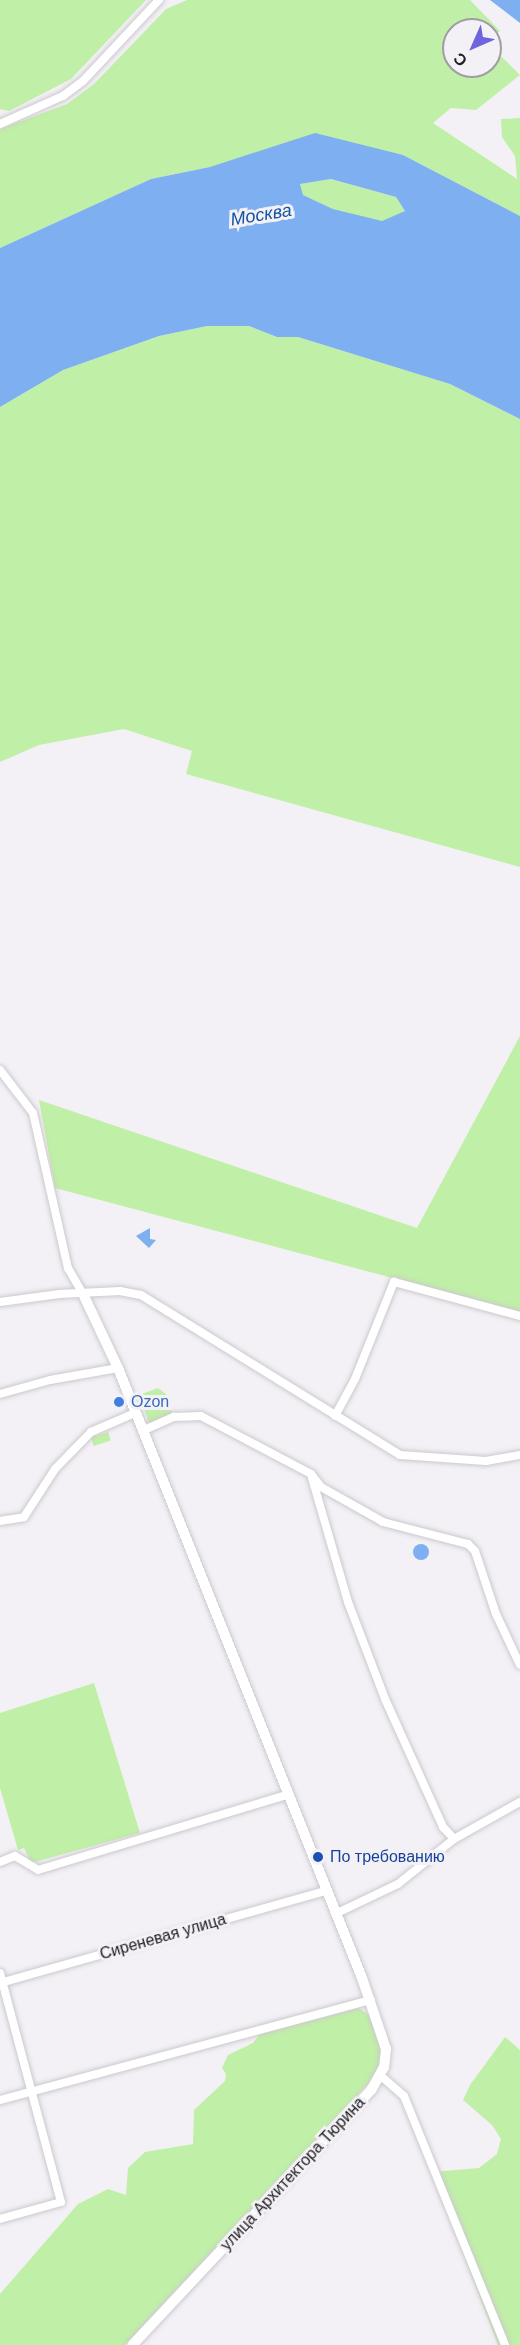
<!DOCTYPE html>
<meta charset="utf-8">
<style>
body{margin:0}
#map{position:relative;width:520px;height:2345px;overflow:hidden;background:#f3f1f6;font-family:Helvetica,sans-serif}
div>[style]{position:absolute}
.green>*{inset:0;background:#c0efa7;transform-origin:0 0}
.water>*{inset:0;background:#7daff1}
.round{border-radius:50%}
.roads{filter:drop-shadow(0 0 2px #ccc9ce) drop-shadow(0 0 2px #ccc9ce)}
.minor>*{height:8px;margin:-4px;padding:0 4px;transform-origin:4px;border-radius:4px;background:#fff}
.tertiary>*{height:10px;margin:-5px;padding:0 5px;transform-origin:5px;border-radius:5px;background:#fff}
.dots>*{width:16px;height:16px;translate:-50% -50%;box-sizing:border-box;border:3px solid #f3f1f6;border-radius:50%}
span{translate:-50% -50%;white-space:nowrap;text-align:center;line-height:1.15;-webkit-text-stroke:6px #f3f1f6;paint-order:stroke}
.shop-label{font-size:16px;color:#366cbe}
.left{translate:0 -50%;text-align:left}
.transit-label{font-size:16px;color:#164399}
.street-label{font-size:16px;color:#212022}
.water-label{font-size:18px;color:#1354a1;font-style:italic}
.north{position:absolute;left:442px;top:18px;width:60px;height:60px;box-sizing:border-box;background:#f3f1f6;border:2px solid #9f9da1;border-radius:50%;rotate:225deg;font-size:16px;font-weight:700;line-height:24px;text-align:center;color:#212022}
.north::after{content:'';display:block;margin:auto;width:21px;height:27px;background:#6f64de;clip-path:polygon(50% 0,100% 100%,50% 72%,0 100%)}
</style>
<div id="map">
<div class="green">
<div style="clip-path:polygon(0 0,146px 0,71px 79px,9px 111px,0 109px)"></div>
<div style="clip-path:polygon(187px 0,470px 0,500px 31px,490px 40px,490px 30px,454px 30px,454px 66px,490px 66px,490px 56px,502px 57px,520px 75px,476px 110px,451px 108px,433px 123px,517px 179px,515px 156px,502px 137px,501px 119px,520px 118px,520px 216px,403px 155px,210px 167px,151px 179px,0 248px,0 129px,67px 104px,94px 84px,166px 9px)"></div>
<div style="clip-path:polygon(331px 179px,396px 197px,405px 211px,382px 222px,333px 209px,303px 195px,300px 184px)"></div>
<div style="clip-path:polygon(207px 326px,249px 326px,277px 337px,298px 337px,450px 384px,520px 419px,520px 867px,186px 774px,192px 751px,124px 729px,39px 745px,0 762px,0 407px,63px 370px,159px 336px)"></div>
<div style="clip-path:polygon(520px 1036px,520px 1312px,55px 1188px,39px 1100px,417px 1228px)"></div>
<div style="clip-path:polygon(158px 1388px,166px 1394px,173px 1415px,149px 1423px,139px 1395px)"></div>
<div style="left:108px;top:1432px;width:9px;height:18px;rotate:72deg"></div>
<div style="clip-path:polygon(94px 1683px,140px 1833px,31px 1863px,24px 1848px,18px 1850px,0 1788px,0 1713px)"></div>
<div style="clip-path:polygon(359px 2008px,369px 2015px,377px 2035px,382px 2054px,375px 2076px,125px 2345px,0 2345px,0 2294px,78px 2204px,108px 2189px,126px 2195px,128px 2168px,145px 2152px,193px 2144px,194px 2110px,225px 2081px,226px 2074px,222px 2068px,228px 2055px,253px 2043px,260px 2034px)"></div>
<div style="clip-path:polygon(505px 2037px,520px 2050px,520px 2345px,498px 2345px,432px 2172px,479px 2168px,497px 2154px,501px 2139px,492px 2125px,463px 2100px,470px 2085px)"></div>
</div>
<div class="water">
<div style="clip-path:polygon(490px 0,520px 0,520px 23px)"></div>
<div style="clip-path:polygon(evenodd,315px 133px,403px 155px,520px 216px,520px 419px,450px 384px,298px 337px,277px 337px,249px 326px,207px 326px,159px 336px,63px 370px,0 407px,0 248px,151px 179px,210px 167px,315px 133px,331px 179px,396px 197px,405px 211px,382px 221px,333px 209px,303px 195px,300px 184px,331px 179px)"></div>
<div style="clip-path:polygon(150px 1228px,150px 1239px,156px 1240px,149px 1248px,136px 1236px)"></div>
<div class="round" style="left:413px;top:1544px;width:16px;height:16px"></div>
</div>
<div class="roads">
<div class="minor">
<div style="left:0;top:124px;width:69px;rotate:-24deg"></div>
<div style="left:63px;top:96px;width:25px;rotate:-37deg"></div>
<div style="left:83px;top:81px;width:111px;rotate:-46.8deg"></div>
<div style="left:0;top:1070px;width:54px;rotate:52.5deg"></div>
<div style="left:33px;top:1113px;width:159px;rotate:77.3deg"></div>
<div style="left:68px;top:1268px;width:30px;rotate:60deg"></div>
<div style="left:0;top:1302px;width:60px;rotate:-7.7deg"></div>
<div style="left:59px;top:1294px;width:61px;rotate:-2.8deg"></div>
<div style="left:120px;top:1291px;width:21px;rotate:11deg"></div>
<div style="left:141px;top:1295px;width:304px;rotate:31.7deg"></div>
<div style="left:400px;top:1455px;width:86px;rotate:4deg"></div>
<div style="left:486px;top:1461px;width:35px;rotate:-10deg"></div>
<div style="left:0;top:1394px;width:52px;rotate:-15.6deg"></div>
<div style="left:50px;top:1380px;width:69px;rotate:-10deg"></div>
<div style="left:335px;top:1416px;width:42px;rotate:-61.6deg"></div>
<div style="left:355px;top:1379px;width:105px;rotate:-68.1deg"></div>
<div style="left:394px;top:1282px;width:131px;rotate:15.1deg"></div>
<div style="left:142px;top:1431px;width:35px;rotate:-24deg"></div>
<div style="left:174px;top:1417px;width:27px;rotate:-2deg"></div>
<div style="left:201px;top:1416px;width:124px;rotate:27.8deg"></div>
<div style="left:311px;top:1474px;width:16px;rotate:52deg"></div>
<div style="left:321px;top:1487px;width:71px;rotate:29.4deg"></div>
<div style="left:383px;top:1522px;width:88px;rotate:14.5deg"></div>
<div style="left:468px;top:1544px;width:10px;rotate:45deg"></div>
<div style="left:475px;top:1551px;width:66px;rotate:71.6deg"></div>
<div style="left:496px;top:1614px;width:56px;rotate:64.8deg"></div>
<div style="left:312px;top:1478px;width:129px;rotate:73.8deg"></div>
<div style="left:348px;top:1602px;width:104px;rotate:69.1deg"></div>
<div style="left:385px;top:1699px;width:141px;rotate:65.6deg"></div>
<div style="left:443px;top:1827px;width:16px;rotate:47deg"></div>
<div style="left:0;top:1521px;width:24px;rotate:-9deg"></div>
<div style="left:24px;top:1517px;width:57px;rotate:-57.1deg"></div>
<div style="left:55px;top:1469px;width:52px;rotate:-45.8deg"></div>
<div style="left:91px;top:1432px;width:48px;rotate:-23.4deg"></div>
<div style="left:0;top:1862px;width:16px;rotate:-22deg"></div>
<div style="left:15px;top:1856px;width:27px;rotate:31deg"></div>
<div style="left:38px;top:1870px;width:260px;rotate:-16.8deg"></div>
<div style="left:335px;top:1914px;width:70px;rotate:-25.5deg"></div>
<div style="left:398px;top:1884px;width:72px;rotate:-38.8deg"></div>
<div style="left:454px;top:1839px;width:76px;rotate:-29.3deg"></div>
<div style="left:0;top:1973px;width:237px;rotate:75.1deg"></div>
<div style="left:61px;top:2202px;width:63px;rotate:164.4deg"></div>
<div style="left:0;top:1983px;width:339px;rotate:-15.8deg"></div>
<div style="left:381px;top:2076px;width:30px;rotate:41deg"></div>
<div style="left:404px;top:2096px;width:269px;rotate:67.9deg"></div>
<div style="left:0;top:2100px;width:384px;rotate:-15.1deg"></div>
</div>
<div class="tertiary">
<div style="left:83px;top:1294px;width:82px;rotate:64.7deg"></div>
<div style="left:118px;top:1368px;width:657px;rotate:68.2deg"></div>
<div style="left:362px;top:1978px;width:75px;rotate:71.3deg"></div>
<div style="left:386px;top:2049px;width:18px;rotate:96deg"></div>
<div style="left:384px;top:2067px;width:26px;rotate:119deg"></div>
<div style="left:371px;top:2090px;width:349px;rotate:133.1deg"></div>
</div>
</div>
<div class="dots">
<div style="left:119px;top:1402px;background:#3f7fe0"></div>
<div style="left:318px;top:1857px;background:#1a4fb4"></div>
</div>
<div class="shop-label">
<span class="left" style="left:131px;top:1402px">Ozon</span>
</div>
<div class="transit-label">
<span class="left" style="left:330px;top:1857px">По требованию</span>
</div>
<div class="street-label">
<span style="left:163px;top:1937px;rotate:-16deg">Сиреневая улица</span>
<span style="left:293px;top:2174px;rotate:-47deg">улица Архитектора Тюрина</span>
</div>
<div class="water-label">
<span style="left:261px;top:215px;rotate:-9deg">Москва</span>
</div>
<div class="north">С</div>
</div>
